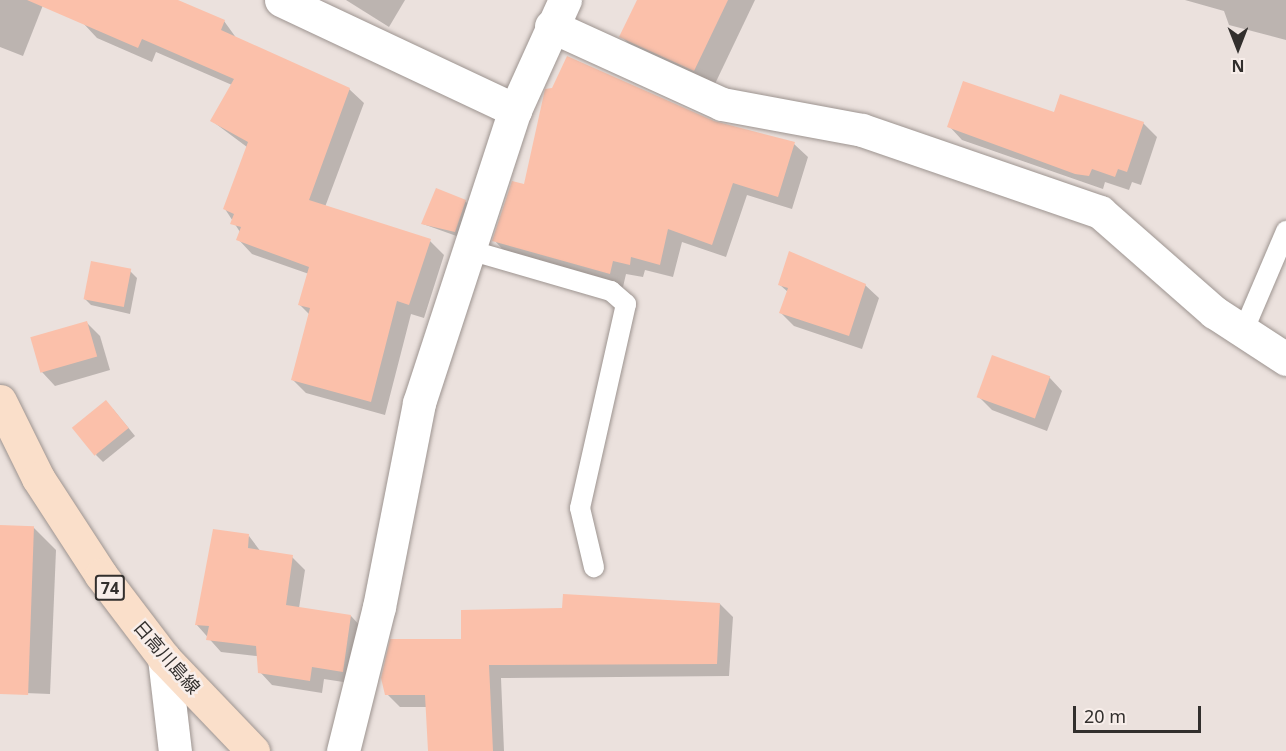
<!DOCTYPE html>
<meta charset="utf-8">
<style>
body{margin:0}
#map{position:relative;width:1286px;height:751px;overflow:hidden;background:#ebe1dd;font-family:"Noto Sans","Noto Sans JP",sans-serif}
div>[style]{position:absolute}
.shadow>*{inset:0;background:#0003}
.building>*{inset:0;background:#fbc0aa;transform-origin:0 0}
.roads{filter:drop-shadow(0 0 2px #9d9490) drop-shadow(0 0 2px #9d9490)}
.lane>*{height:20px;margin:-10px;padding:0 10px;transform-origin:10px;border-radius:10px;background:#fff}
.street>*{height:33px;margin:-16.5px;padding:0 16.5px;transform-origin:16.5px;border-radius:16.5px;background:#fff}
.primary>*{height:33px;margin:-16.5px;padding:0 16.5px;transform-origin:16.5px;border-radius:16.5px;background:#fadfca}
span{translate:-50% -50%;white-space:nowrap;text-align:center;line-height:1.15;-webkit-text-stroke:5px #f8eeea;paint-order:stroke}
.shield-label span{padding:2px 4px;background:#f8eeea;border:2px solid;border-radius:4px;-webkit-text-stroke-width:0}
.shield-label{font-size:16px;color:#322f2d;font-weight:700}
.street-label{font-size:18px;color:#322f2d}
.north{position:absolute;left:1208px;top:18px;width:60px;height:60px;-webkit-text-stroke:4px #f8eeea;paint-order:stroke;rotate:180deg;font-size:16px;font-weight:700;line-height:24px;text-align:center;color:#322f2d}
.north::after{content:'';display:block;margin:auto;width:21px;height:27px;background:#322f2d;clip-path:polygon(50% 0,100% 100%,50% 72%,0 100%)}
.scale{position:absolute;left:1073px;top:706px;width:128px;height:27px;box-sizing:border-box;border:3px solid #322f2d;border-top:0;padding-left:8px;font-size:18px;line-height:21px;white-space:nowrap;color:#322f2d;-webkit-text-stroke:4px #f8eeea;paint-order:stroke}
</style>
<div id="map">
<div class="shadow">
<div style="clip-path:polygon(0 0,45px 0,23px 56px,0 47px)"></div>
<div style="clip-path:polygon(93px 0,175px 0,224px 21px,237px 39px,349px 89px,364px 103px,325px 207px,430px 241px,444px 255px,424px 318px,411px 314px,385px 415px,306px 393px,292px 379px,310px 315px,299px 304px,309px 274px,252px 254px,238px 239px,240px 232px,225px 209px,247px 147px,212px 121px,232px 85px,156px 52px,152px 62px,97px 38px,83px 23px)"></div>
<div style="clip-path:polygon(346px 0,405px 0,389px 27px)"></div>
<div style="clip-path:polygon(639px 0,755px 0,713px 88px,640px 55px,621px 36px)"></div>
<div style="clip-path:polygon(1185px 0,1286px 0,1286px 40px,1229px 25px,1224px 11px)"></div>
<div style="clip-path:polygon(1055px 114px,1143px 123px,1157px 137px,1141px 185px,1132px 182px,1129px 190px,1105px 182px,1103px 189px,962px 140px,949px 126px)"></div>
<div style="clip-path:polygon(714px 122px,794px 144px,808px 157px,792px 209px,747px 195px,726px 257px,682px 242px,673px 277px,645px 270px,643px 277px,626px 274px,623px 287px,507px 254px,494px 240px,525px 186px)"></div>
<div style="clip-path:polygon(465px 201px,472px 208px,462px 238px,423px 224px)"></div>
<div style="clip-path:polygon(130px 271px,137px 278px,130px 314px,91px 305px,84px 298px)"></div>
<div style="clip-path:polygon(780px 285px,865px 285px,879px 298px,862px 349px,794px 326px,781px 313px,788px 292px)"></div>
<div style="clip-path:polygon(87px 323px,100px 336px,110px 370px,55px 386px,42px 372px)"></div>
<div style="clip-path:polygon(1049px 377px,1062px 391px,1047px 431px,992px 410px,978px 396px)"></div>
<div style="clip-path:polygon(113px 409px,135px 436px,103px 462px,96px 455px)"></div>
<div style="clip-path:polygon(0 526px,33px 527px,56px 550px,50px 694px,0 692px)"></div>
<div style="clip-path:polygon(249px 536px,261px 552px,292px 557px,305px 570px,299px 608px,351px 616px,363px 629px,356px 684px,324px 679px,322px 693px,272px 685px,260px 672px,257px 656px,221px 652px,196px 624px)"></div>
<div style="clip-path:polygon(720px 604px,733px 617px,729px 676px,501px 678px,504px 751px,430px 751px,427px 707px,400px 707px,387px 694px,463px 640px)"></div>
</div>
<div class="building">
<div style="clip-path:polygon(27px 0,178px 0,225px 20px,221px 30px,350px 88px,309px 200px,431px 239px,409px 305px,397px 301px,371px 402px,291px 380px,310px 308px,298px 305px,309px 267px,236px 240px,241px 227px,230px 224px,234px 214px,223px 209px,248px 142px,210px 121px,234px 79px,142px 39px,138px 48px)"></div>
<div style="clip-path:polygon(637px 0,728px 0,694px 71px,619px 37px)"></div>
<div style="clip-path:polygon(567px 56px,714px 121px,795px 142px,778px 197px,733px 183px,712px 245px,668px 229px,660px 265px,631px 257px,630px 265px,613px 261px,610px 274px,492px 241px,512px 181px,524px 184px,545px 89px,552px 88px)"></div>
<div style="clip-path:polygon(963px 81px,1054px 112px,1060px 94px,1144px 122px,1127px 172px,1118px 169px,1115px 177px,1092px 169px,1089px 176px,1075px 174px,947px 127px)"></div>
<div style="clip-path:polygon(436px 188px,466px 200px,455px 232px,421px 224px)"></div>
<div style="clip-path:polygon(789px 251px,866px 284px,849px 336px,779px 313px,788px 288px,778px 285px)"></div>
<div style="left:91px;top:261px;width:41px;height:39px;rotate:11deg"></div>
<div style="left:87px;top:321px;width:37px;height:59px;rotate:74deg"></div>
<div style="left:992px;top:355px;width:62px;height:45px;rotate:20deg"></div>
<div style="left:106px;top:400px;width:36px;height:44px;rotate:51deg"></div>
<div style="left:0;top:525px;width:34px;height:169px;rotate:2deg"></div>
<div style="clip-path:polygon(213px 529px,249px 534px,248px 548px,293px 555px,286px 605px,351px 615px,343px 672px,312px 667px,310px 681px,258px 673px,256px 646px,206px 640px,209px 626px,195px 625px)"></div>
<div style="clip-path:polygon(563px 594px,720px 603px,717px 664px,489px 665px,493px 751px,428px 751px,425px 695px,385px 695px,381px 678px,390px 639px,461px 639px,461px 610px,562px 608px)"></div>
</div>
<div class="roads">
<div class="lane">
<div style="left:469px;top:250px;width:148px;rotate:16.1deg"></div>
<div style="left:611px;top:291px;width:20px;rotate:41deg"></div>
<div style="left:626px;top:304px;width:209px;rotate:102.7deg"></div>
<div style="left:580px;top:508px;width:61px;rotate:76.7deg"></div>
<div style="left:1243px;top:332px;width:110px;rotate:-66.9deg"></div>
</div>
<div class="street">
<div style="left:281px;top:0;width:259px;rotate:25.2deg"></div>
<div style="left:551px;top:26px;width:188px;rotate:24.5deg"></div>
<div style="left:722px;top:104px;width:142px;rotate:10.5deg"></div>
<div style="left:862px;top:130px;width:252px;rotate:19deg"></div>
<div style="left:1100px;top:212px;width:152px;rotate:41.3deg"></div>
<div style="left:1214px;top:312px;width:86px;rotate:33.1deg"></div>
<div style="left:164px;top:658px;width:94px;rotate:83.3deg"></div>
<div style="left:343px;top:751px;width:148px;rotate:-76deg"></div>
<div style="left:379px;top:607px;width:208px;rotate:-78.9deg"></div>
<div style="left:419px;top:403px;width:308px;rotate:-71.9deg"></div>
<div style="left:515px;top:110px;width:121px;rotate:-65.6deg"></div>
</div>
<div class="primary">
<div style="left:0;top:401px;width:86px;rotate:63.7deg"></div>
<div style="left:38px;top:478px;width:116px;rotate:57deg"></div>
<div style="left:101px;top:575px;width:104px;rotate:52.8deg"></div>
<div style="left:164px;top:658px;width:129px;rotate:46.3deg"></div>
</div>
</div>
<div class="shield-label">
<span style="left:110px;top:588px">74</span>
</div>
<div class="street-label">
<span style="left:167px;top:657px;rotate:49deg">日高川島線</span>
</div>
<div class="north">N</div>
<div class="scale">20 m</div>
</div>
